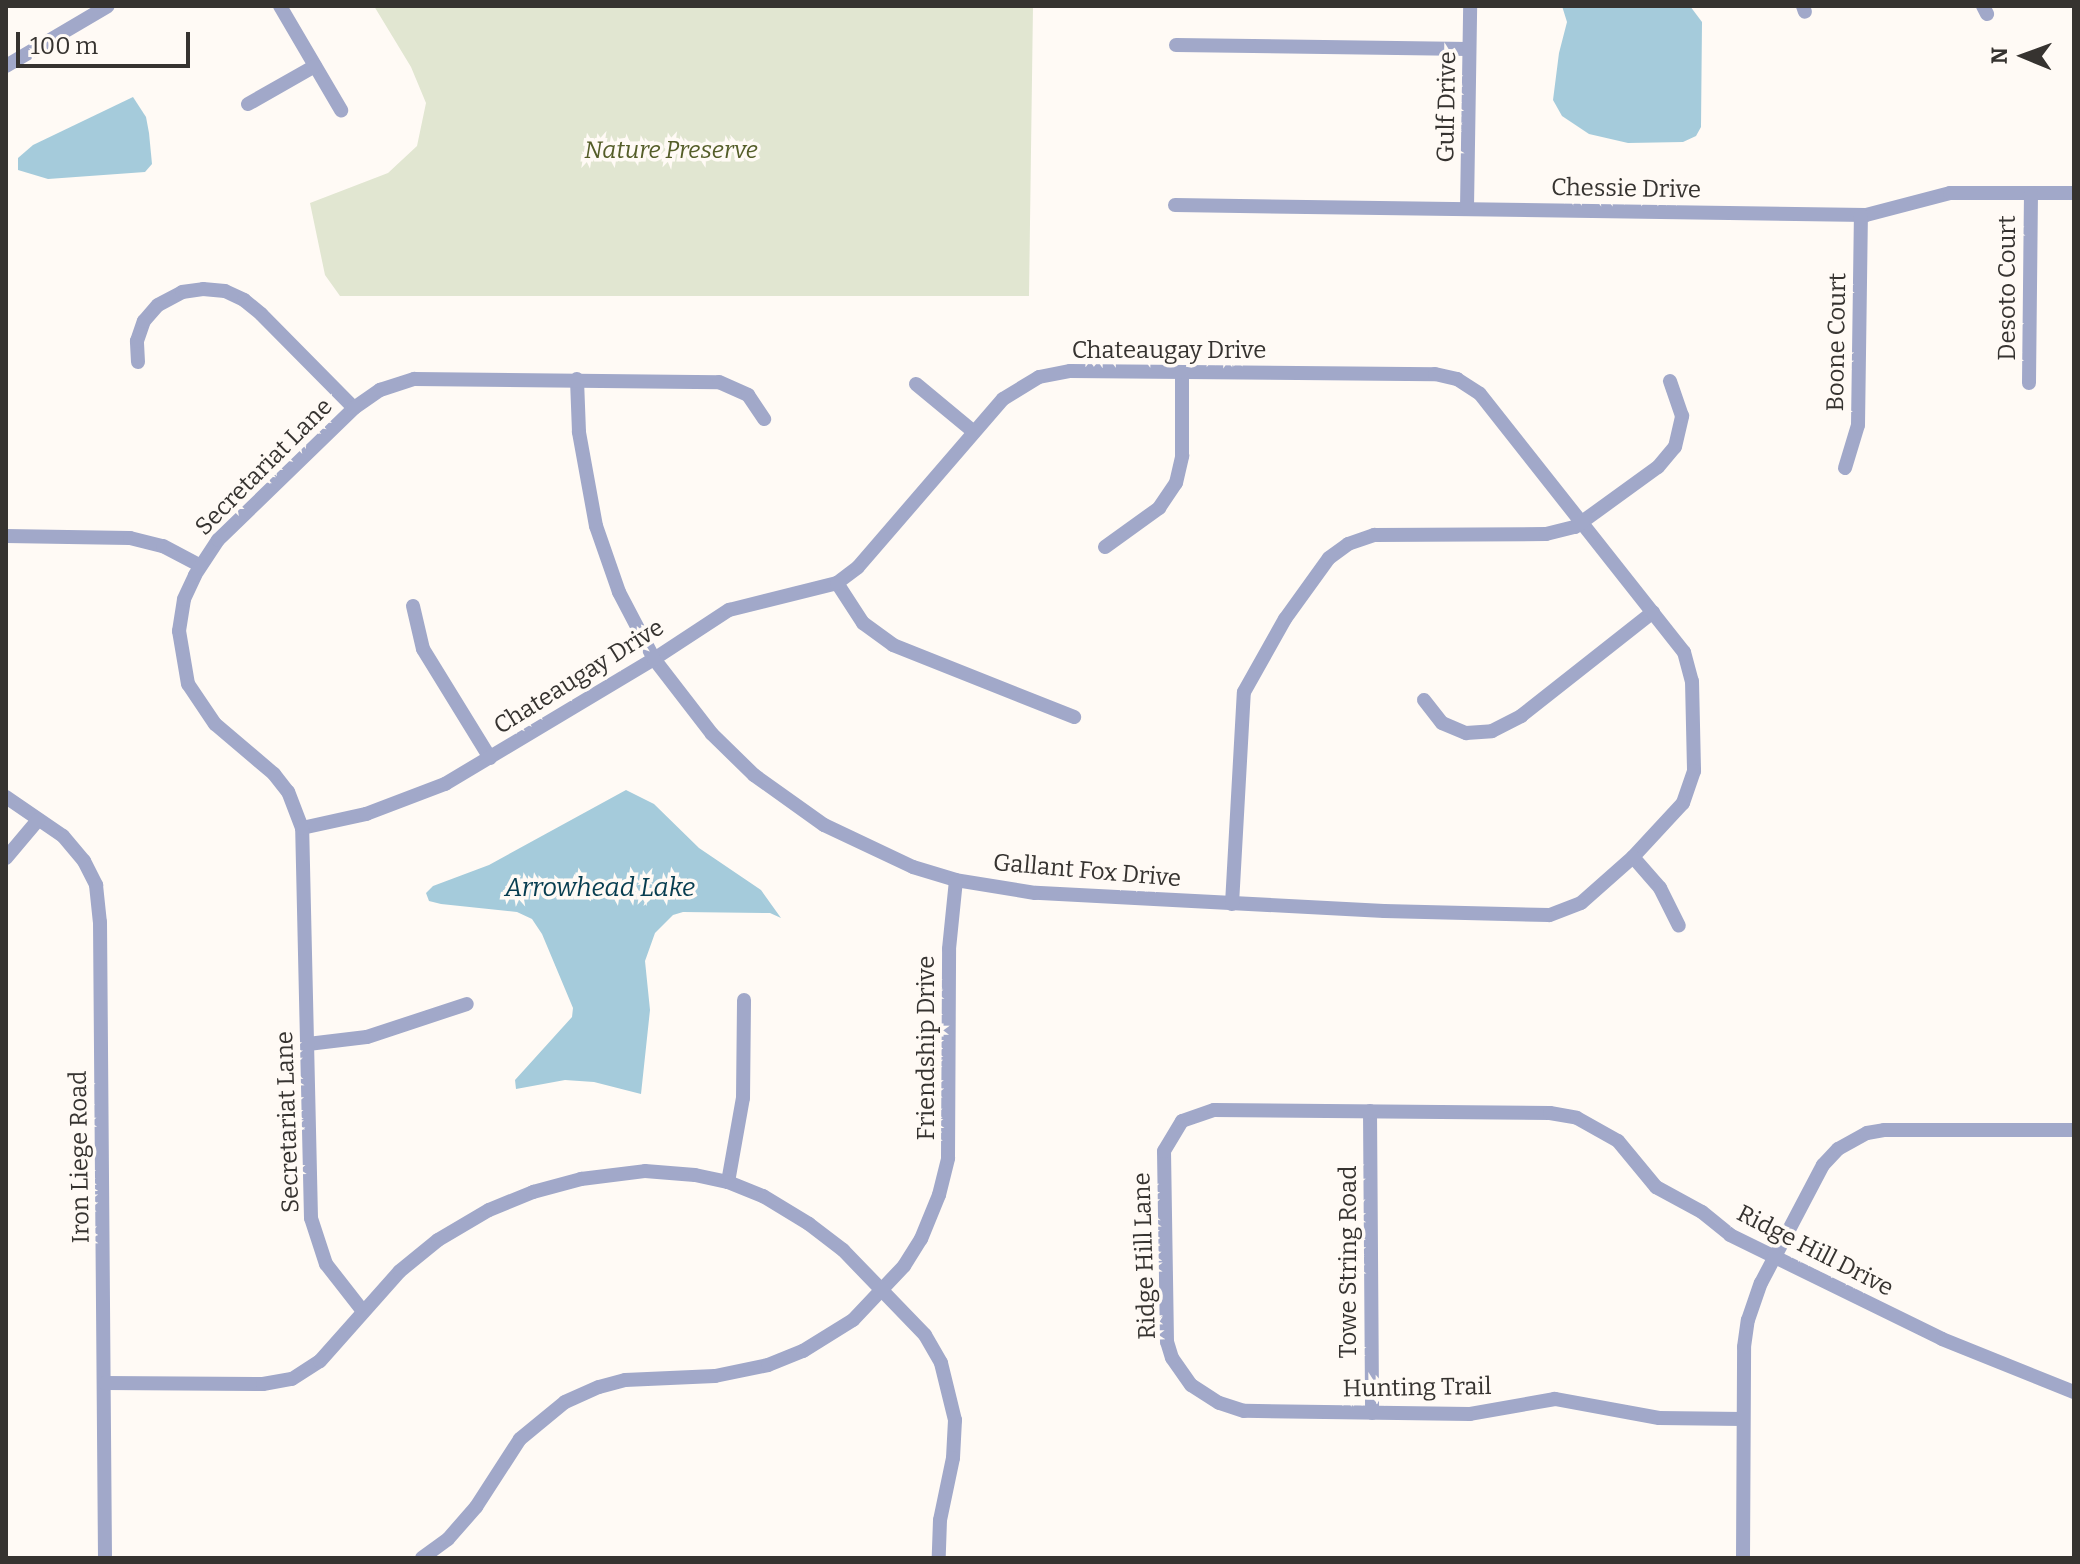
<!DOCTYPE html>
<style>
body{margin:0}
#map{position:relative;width:2080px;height:1564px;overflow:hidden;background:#fffaf5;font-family:Bitter,serif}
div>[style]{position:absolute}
.green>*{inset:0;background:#e1e6d1}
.water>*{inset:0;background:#a5cbdb}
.minor>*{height:14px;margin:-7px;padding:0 7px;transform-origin:7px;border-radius:7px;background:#a1a8c9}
span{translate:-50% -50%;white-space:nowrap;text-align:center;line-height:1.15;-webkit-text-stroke:7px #fffaf5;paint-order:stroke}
.street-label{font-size:24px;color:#363330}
.park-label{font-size:24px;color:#545d28;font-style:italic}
.water-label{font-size:26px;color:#073d50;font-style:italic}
.frame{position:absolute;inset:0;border:8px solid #363330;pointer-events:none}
.north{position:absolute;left:1984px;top:16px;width:80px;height:80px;-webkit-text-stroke:6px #fffaf5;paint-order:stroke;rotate:271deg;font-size:22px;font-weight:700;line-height:32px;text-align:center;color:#363330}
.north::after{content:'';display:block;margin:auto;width:28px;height:36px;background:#363330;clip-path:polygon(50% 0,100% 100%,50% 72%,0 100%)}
.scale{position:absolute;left:16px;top:32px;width:174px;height:36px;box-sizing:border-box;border:4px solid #363330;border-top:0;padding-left:10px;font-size:24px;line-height:28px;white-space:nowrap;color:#363330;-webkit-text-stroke:6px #fffaf5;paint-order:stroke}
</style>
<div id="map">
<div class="green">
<div style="clip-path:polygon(374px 6px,1033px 6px,1029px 296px,340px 296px,325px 275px,310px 203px,388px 173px,417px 146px,426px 103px,411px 67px)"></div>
</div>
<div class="water">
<div style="clip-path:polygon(1562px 6px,1690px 6px,1702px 22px,1701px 127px,1696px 136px,1683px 142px,1628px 143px,1589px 134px,1562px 116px,1553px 100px,1559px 53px,1567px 22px)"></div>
<div style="clip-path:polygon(133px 97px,146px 117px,149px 133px,152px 164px,145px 172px,48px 179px,18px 170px,18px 158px,33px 145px)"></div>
<div style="clip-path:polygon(626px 790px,654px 804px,699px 848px,761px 890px,781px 918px,770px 913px,683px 912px,673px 915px,655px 933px,645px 961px,650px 1010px,641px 1094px,594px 1082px,565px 1080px,516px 1089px,515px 1080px,572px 1017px,573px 1008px,542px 934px,532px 919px,517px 912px,441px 904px,429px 901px,426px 893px,433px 886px,489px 865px)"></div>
</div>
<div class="minor">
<div style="left:280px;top:6px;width:121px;rotate:59.6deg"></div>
<div style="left:1803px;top:6px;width:6px;rotate:72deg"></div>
<div style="left:1983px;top:6px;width:9px;rotate:63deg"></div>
<div style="left:1176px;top:45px;width:293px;rotate:0.8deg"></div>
<div style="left:6px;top:66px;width:118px;rotate:-30.5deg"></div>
<div style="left:248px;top:104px;width:77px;rotate:-29.6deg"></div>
<div style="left:1175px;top:205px;width:691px;rotate:0.83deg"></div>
<div style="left:1866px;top:215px;width:87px;rotate:-14.7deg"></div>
<div style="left:1950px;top:193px;width:124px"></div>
<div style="left:1467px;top:208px;width:202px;rotate:-89.1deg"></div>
<div style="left:138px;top:362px;width:21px;rotate:-93deg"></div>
<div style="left:137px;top:341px;width:21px;rotate:-71deg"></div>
<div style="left:144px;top:321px;width:21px;rotate:-49deg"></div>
<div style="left:158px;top:305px;width:27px;rotate:-28deg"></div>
<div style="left:182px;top:292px;width:21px;rotate:-8deg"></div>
<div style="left:203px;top:289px;width:22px;rotate:5deg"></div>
<div style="left:225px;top:291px;width:21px;rotate:25deg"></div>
<div style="left:244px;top:300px;width:22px;rotate:39deg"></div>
<div style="left:261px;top:314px;width:132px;rotate:45.3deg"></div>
<div style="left:2029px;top:383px;width:190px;rotate:-89.4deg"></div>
<div style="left:916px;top:384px;width:75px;rotate:39.6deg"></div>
<div style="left:1845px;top:468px;width:45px;rotate:-73.2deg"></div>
<div style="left:1858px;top:425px;width:210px;rotate:-89.2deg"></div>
<div style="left:6px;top:536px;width:124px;rotate:0.9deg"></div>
<div style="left:130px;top:538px;width:34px;rotate:14deg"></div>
<div style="left:163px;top:546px;width:41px;rotate:27.8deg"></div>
<div style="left:1105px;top:547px;width:67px;rotate:-35.8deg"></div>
<div style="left:1159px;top:508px;width:30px;rotate:-56deg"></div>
<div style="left:1176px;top:483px;width:28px;rotate:-77deg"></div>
<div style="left:1182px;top:456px;width:84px;rotate:-90deg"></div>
<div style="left:837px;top:583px;width:48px;rotate:57deg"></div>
<div style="left:863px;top:623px;width:37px;rotate:36deg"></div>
<div style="left:893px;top:645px;width:195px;rotate:21.7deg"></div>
<div style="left:413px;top:606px;width:44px;rotate:76.9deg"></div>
<div style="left:423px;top:649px;width:128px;rotate:58.4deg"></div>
<div style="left:1424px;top:700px;width:29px;rotate:52deg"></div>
<div style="left:1442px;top:723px;width:26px;rotate:23deg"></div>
<div style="left:1466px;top:733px;width:26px;rotate:-4deg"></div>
<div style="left:1492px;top:731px;width:33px;rotate:-27deg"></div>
<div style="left:1521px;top:716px;width:168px;rotate:-38.2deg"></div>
<div style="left:6px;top:797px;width:69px;rotate:34.4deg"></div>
<div style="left:63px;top:836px;width:33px;rotate:50deg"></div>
<div style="left:84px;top:861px;width:27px;rotate:63deg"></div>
<div style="left:96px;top:885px;width:37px;rotate:84deg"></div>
<div style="left:100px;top:922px;width:636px;rotate:89.55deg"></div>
<div style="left:302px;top:828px;width:66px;rotate:-12.3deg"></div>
<div style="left:366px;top:814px;width:85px;rotate:-20.8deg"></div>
<div style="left:445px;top:784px;width:244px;rotate:-30.9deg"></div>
<div style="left:654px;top:659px;width:90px;rotate:-33.2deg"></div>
<div style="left:729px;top:610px;width:111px;rotate:-14deg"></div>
<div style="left:837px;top:583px;width:26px;rotate:-37deg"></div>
<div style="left:858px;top:567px;width:222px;rotate:-49.2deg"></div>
<div style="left:1003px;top:399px;width:42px;rotate:-31.4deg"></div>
<div style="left:1039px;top:377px;width:32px;rotate:-11deg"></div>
<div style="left:1070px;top:371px;width:365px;rotate:0.5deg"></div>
<div style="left:1435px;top:374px;width:23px;rotate:13deg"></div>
<div style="left:1457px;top:379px;width:27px;rotate:33deg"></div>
<div style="left:1480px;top:394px;width:329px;rotate:51.7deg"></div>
<div style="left:1684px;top:652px;width:30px;rotate:75deg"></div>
<div style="left:1692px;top:681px;width:90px;rotate:88.7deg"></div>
<div style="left:1694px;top:771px;width:34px;rotate:109deg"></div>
<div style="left:1683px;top:803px;width:74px;rotate:132.8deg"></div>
<div style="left:1633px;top:857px;width:69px;rotate:138.5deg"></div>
<div style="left:1581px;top:903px;width:34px;rotate:159deg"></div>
<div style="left:1549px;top:915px;width:165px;rotate:-178.6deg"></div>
<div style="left:1384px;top:911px;width:349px;rotate:-177deg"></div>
<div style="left:1035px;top:893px;width:80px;rotate:-170.7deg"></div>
<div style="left:956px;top:880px;width:45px;rotate:-163.2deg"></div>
<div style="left:913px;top:867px;width:98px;rotate:-154.7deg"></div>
<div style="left:824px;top:825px;width:86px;rotate:-144.5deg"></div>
<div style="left:754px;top:775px;width:59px;rotate:-135.7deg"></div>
<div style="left:712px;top:734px;width:95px;rotate:-127.7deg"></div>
<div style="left:654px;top:659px;width:76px;rotate:-117.6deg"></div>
<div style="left:619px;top:592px;width:70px;rotate:-109.2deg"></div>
<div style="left:596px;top:526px;width:96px;rotate:-100.3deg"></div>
<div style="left:579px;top:432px;width:53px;rotate:-92.2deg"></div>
<div style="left:1633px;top:857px;width:41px;rotate:48.9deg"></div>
<div style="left:1660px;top:888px;width:42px;rotate:63.4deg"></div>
<div style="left:6px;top:858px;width:50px;rotate:-49.9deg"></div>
<div style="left:1232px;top:904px;width:212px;rotate:-86.8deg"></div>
<div style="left:1244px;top:692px;width:84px;rotate:-60.7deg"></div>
<div style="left:1285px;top:619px;width:75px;rotate:-54.2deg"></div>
<div style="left:1329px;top:558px;width:24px;rotate:-36deg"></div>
<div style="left:1348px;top:544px;width:28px;rotate:-19deg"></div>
<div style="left:1374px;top:535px;width:172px;rotate:-0.3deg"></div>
<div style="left:1546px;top:534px;width:30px;rotate:-14deg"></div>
<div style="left:1575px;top:527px;width:102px;rotate:-35.9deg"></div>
<div style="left:1658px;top:467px;width:26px;rotate:-50deg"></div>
<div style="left:1675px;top:447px;width:32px;rotate:-77deg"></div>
<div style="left:1682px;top:416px;width:37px;rotate:-109deg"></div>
<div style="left:308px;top:1044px;width:59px;rotate:-6.8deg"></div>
<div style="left:367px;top:1037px;width:105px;rotate:-18.3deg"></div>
<div style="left:1370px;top:1111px;width:302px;rotate:89.6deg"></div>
<div style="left:728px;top:1182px;width:85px;rotate:-79.9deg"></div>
<div style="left:743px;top:1098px;width:98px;rotate:-89.4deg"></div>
<div style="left:362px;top:1310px;width:58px;rotate:-128deg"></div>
<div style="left:326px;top:1264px;width:48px;rotate:-108.1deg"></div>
<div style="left:311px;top:1218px;width:390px;rotate:-91.3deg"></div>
<div style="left:302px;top:828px;width:39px;rotate:-111deg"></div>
<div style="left:288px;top:792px;width:23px;rotate:-128deg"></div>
<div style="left:274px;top:774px;width:77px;rotate:-139.7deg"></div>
<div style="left:215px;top:724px;width:48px;rotate:-124deg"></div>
<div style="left:188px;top:684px;width:54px;rotate:-99.6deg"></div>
<div style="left:179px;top:631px;width:32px;rotate:-81deg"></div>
<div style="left:184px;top:599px;width:26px;rotate:-65deg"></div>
<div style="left:195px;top:575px;width:42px;rotate:-56.7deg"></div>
<div style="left:218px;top:540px;width:190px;rotate:-44.1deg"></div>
<div style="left:354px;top:408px;width:32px;rotate:-35deg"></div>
<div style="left:380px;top:390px;width:36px;rotate:-18deg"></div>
<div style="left:414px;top:379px;width:305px;rotate:0.6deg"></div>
<div style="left:719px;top:382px;width:32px;rotate:24deg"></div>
<div style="left:748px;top:395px;width:29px;rotate:56deg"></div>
<div style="left:105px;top:1383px;width:158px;rotate:0.4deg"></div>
<div style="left:263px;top:1384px;width:29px;rotate:-10deg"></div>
<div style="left:292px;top:1379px;width:33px;rotate:-33deg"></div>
<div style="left:320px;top:1361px;width:120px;rotate:-48.4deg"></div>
<div style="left:400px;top:1271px;width:49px;rotate:-39.2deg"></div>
<div style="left:438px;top:1240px;width:59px;rotate:-30.5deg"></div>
<div style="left:489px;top:1210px;width:48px;rotate:-22.2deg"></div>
<div style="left:533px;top:1192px;width:50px;rotate:-15.2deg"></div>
<div style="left:581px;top:1179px;width:64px;rotate:-7.1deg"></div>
<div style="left:645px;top:1171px;width:50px;rotate:4.6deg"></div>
<div style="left:695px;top:1175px;width:34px;rotate:12deg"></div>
<div style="left:728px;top:1182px;width:38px;rotate:22deg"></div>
<div style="left:763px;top:1196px;width:54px;rotate:31.3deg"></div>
<div style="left:809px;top:1224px;width:43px;rotate:37.4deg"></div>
<div style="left:843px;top:1250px;width:118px;rotate:46deg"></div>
<div style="left:925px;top:1335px;width:32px;rotate:60deg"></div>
<div style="left:941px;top:1363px;width:59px;rotate:76.2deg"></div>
<div style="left:955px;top:1420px;width:38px;rotate:93deg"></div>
<div style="left:953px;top:1458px;width:63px;rotate:101.8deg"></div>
<div style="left:940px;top:1520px;width:38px;rotate:92deg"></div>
<div style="left:1743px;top:1419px;width:84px;rotate:-179.3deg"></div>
<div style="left:1659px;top:1418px;width:106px;rotate:-169.6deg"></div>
<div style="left:1555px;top:1399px;width:86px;rotate:170deg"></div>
<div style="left:1470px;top:1414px;width:226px;rotate:-179.2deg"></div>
<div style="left:1244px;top:1411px;width:26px;rotate:-162deg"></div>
<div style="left:1219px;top:1403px;width:33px;rotate:-147deg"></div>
<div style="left:1191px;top:1385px;width:33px;rotate:-125deg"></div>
<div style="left:1172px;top:1358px;width:17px;rotate:-107deg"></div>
<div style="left:1167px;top:1342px;width:191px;rotate:-90.9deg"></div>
<div style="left:1164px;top:1151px;width:35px;rotate:-59deg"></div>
<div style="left:1182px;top:1121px;width:34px;rotate:-19deg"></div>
<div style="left:1214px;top:1110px;width:336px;rotate:0.5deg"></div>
<div style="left:1550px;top:1113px;width:27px;rotate:10deg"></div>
<div style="left:1577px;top:1118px;width:47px;rotate:29.3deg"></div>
<div style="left:1618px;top:1141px;width:60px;rotate:50.4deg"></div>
<div style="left:1656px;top:1187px;width:52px;rotate:28.5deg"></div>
<div style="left:1702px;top:1212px;width:36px;rotate:39deg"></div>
<div style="left:1730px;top:1235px;width:236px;rotate:26.1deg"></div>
<div style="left:1942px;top:1339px;width:142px;rotate:21.9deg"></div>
<div style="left:422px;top:1558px;width:32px;rotate:-36deg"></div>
<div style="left:448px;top:1539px;width:43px;rotate:-48.8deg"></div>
<div style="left:476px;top:1507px;width:81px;rotate:-57.1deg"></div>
<div style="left:520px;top:1439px;width:58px;rotate:-39.4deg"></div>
<div style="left:565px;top:1402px;width:37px;rotate:-24deg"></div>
<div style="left:599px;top:1387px;width:27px;rotate:-15deg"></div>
<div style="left:625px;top:1380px;width:90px;rotate:-2.5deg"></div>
<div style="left:715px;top:1376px;width:54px;rotate:-11.7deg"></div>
<div style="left:768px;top:1365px;width:38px;rotate:-22deg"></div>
<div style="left:803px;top:1351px;width:59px;rotate:-31.8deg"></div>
<div style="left:853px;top:1320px;width:74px;rotate:-46.6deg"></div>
<div style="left:904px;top:1266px;width:32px;rotate:-58deg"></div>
<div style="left:921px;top:1239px;width:48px;rotate:-67.8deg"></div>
<div style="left:939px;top:1195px;width:38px;rotate:-76deg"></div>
<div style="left:948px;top:1158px;width:209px;rotate:-89.7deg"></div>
<div style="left:949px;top:949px;width:69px;rotate:-84.2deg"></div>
<div style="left:1743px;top:1558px;width:211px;rotate:-89.7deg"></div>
<div style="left:1744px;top:1347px;width:27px;rotate:-82deg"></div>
<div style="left:1748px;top:1320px;width:39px;rotate:-71deg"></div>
<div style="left:1761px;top:1283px;width:133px;rotate:-62.3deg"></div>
<div style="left:1823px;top:1165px;width:22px;rotate:-47deg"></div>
<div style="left:1838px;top:1149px;width:33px;rotate:-29deg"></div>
<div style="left:1867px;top:1133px;width:17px;rotate:-10deg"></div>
<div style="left:1884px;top:1130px;width:190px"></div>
</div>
<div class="street-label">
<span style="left:1447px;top:107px;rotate:-89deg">Gulf Drive</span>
<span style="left:1626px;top:189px;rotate:1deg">Chessie Drive</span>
<span style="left:2008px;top:288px;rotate:-90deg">Desoto Court</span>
<span style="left:1837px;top:342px;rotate:-89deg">Boone Court</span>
<span style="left:1169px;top:351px">Chateaugay Drive</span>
<span style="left:264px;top:467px;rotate:-45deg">Secretariat Lane</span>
<span style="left:579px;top:677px;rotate:-32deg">Chateaugay Drive</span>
<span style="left:1087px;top:871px;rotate:5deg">Gallant Fox Drive</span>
<span style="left:927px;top:1048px;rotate:-90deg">Friendship Drive</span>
<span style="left:288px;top:1122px;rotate:-92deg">Secretariat Lane</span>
<span style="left:80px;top:1157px;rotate:-91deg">Iron Liege Road</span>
<span style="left:1815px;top:1251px;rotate:27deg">Ridge Hill Drive</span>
<span style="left:1145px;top:1256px;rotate:-92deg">Ridge Hill Lane</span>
<span style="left:1349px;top:1262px;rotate:-90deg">Towe String Road</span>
<span style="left:1417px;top:1388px;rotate:-1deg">Hunting Trail</span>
</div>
<div class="park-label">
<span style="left:671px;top:151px">Nature Preserve</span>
</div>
<div class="water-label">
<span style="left:600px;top:888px">Arrowhead Lake</span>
</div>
<div class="frame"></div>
<div class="north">N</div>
<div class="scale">100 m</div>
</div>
